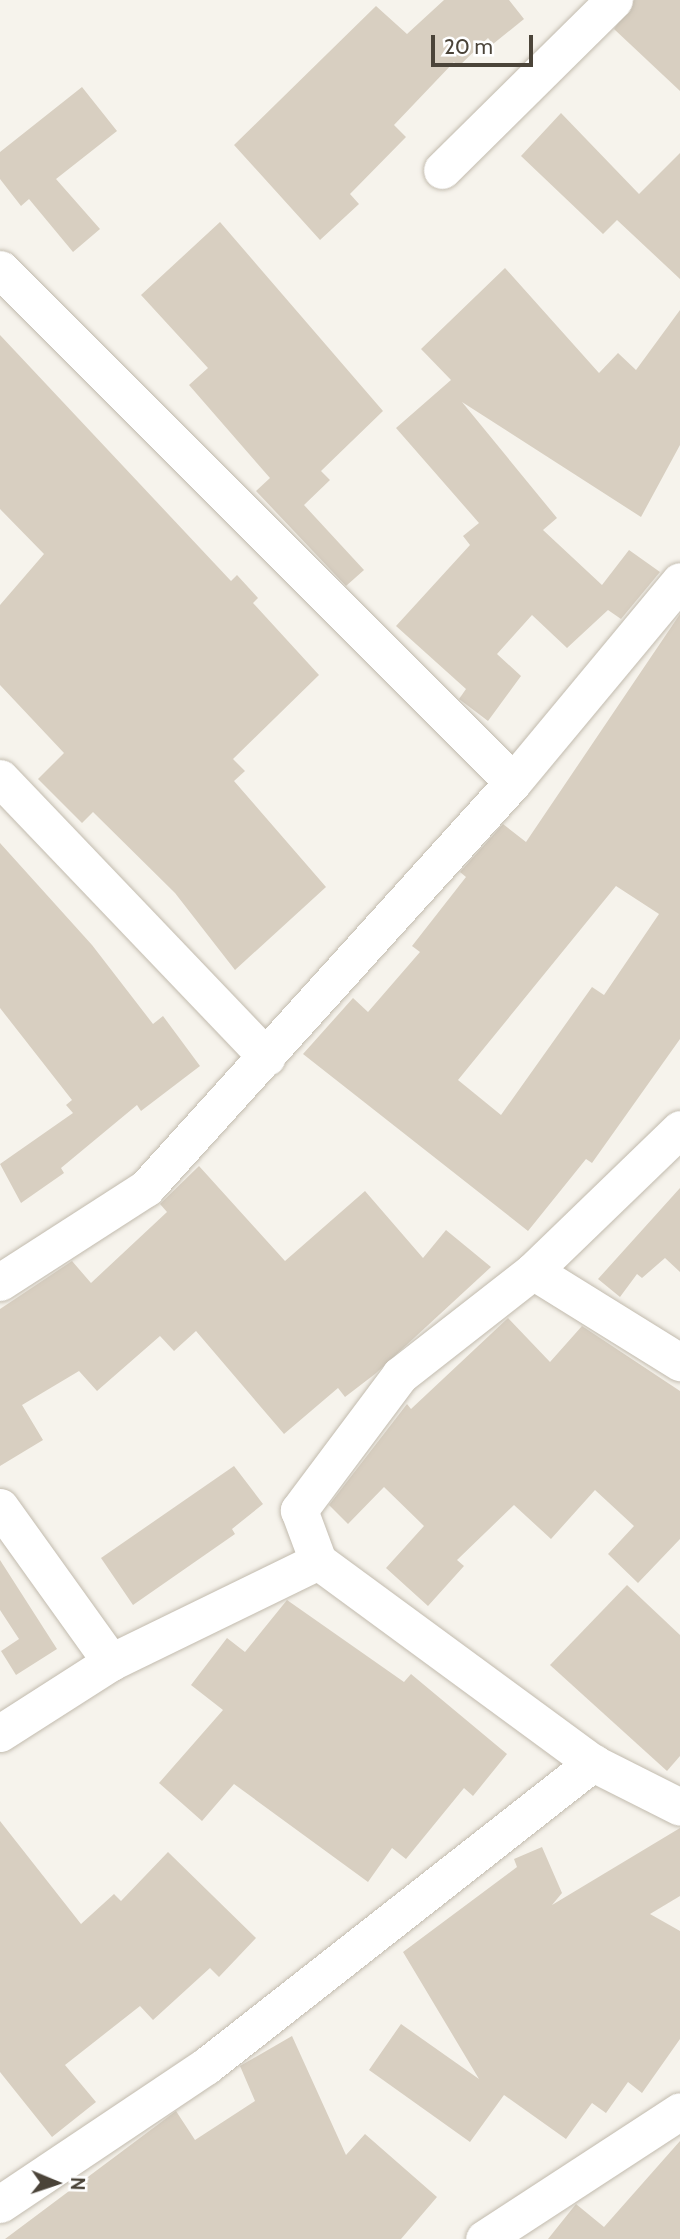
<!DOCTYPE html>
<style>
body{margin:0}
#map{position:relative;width:680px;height:2239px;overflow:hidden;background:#f6f3ec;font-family:Cabin,sans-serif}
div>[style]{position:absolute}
.building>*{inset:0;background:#d8cfc1}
.roads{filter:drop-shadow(0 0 2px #c2bbae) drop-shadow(0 0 2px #c2bbae)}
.minor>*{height:37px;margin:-18.5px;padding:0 18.5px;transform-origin:18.5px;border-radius:18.5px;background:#fff}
span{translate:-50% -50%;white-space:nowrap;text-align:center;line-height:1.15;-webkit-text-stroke:5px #fff;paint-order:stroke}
.north{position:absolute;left:21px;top:2148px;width:70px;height:70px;-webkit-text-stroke:5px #fff;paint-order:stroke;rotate:92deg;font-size:19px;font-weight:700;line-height:28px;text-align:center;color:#4b4439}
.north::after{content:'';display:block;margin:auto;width:24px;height:32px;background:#4b4439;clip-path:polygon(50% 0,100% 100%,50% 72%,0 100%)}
.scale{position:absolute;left:431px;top:35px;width:102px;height:32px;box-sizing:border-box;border:4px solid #4b4439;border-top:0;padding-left:9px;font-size:21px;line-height:24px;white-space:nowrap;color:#4b4439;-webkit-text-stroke:5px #fff;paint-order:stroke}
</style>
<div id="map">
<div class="building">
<div style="clip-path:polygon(444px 0,509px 0,524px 19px,493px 44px,488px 38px,458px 67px,454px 62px,394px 125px,406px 137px,350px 194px,359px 204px,320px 240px,234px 145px,376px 6px,407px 34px)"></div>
<div style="clip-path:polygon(634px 0,680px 0,680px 91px,614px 29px)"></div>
<div style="clip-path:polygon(82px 87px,117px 131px,56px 179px,100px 229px,73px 252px,29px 199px,21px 206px,0 179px,0 152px)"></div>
<div style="clip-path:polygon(561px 113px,639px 194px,680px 153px,680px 279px,617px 220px,603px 234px,521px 156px)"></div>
<div style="clip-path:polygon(220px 222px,383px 411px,321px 471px,330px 480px,304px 505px,364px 570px,346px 586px,256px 491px,270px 478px,189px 385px,208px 368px,141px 295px)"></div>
<div style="clip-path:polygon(505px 268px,599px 373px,618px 353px,636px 370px,680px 310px,680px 445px,641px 517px,462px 402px,557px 518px,543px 530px,602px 585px,629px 550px,660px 572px,621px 619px,608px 610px,567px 648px,532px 615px,497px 654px,521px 676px,488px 721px,459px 699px,466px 689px,396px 626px,470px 545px,463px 536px,479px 523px,396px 428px,451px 380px,421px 349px)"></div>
<div style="clip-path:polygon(0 335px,231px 581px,237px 575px,258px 598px,253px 603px,319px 675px,233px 759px,245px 771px,234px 781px,326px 887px,235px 970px,175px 893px,93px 812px,82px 823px,38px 779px,64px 753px,0 685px,0 605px,44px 554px,0 509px)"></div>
<div style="clip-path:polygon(evenodd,680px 614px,680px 1039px,592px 1163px,586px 1159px,528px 1231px,303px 1054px,353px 998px,368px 1012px,420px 952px,412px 946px,466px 877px,460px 872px,503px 824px,526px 842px,680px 614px,616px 886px,659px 914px,604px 995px,592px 987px,501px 1115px,458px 1080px,616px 886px)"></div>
<div style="clip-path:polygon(0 843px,92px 945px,153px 1024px,163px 1016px,200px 1066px,141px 1111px,137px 1105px,61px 1168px,64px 1173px,21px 1203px,0 1164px,73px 1113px,66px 1105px,72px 1100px,0 1008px)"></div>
<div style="clip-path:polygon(199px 1166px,285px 1261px,365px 1191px,423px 1258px,446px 1230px,491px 1267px,375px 1374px,345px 1397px,338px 1388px,284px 1434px,196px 1331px,174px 1351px,160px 1336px,97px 1391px,79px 1371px,22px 1405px,43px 1440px,0 1466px,0 1309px,72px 1261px,91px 1283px,167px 1212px,160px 1204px)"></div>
<div style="clip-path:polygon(680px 1188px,680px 1272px,665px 1258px,642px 1278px,637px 1274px,620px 1297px,598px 1279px)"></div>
<div style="clip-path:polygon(508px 1318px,550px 1362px,582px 1326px,680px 1391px,680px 1539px,638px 1583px,608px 1554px,634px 1526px,595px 1490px,551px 1539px,514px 1505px,457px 1560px,464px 1566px,428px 1606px,386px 1568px,424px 1526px,384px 1487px,348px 1524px,329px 1505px,407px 1404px,411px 1409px)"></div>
<div style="clip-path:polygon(234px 1466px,263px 1504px,232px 1529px,235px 1534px,133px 1605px,101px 1558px)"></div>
<div style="clip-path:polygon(0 1560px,57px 1649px,16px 1675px,1px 1651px,19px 1639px,0 1610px)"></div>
<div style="clip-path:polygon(627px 1585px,680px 1635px,680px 1756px,667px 1771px,550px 1665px)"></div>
<div style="clip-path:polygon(287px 1600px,404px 1682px,411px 1674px,507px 1754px,473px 1796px,464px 1788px,406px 1859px,392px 1848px,368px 1882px,234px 1784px,202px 1821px,159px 1783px,223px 1710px,191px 1685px,227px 1638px,245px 1652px)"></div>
<div style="clip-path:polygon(0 1821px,81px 1924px,114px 1894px,121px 1901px,168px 1852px,256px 1938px,219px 1977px,210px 1968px,153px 2020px,140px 2006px,65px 2065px,96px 2102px,52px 2137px,0 2072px)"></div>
<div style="clip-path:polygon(680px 1828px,680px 1896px,650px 1914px,680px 1931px,680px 2039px,642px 2093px,628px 2082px,606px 2113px,592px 2103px,566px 2139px,504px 2095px,470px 2142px,369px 2070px,401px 2024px,479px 2079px,403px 1952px,517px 1867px,514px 1859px,542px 1847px,562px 1893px,552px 1905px)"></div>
<div style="clip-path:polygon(292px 2036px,346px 2155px,365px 2134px,437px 2197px,401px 2239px,5px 2239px,176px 2111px,195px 2140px,255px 2101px,240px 2066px)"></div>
<div style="clip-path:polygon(680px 2141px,680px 2239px,548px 2239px,576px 2204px,604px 2227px)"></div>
</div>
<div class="roads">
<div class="minor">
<div style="left:442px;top:170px;width:242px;rotate:-44.7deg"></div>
<div style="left:0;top:269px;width:725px;rotate:45deg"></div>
<div style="left:0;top:778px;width:386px;rotate:46.3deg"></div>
<div style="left:680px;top:1129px;width:204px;rotate:136deg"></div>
<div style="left:533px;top:1271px;width:169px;rotate:142deg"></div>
<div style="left:400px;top:1375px;width:169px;rotate:126.8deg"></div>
<div style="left:299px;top:1510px;width:54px;rotate:69.6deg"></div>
<div style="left:318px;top:1561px;width:341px;rotate:36.3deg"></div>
<div style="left:593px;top:1763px;width:97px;rotate:26.8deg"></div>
<div style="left:533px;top:1271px;width:173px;rotate:31.8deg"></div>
<div style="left:0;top:1282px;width:174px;rotate:-32.8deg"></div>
<div style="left:146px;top:1188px;width:547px;rotate:-47.89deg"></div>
<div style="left:513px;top:782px;width:261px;rotate:-50.3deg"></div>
<div style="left:0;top:1507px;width:191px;rotate:54.4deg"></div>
<div style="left:0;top:1733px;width:132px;rotate:-32.6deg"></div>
<div style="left:111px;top:1662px;width:230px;rotate:-26deg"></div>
<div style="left:0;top:2204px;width:248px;rotate:-33.8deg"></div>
<div style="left:206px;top:2066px;width:492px;rotate:-38.1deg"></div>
<div style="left:484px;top:2239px;width:234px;rotate:-33.1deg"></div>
</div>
</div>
<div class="north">N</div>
<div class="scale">20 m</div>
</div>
